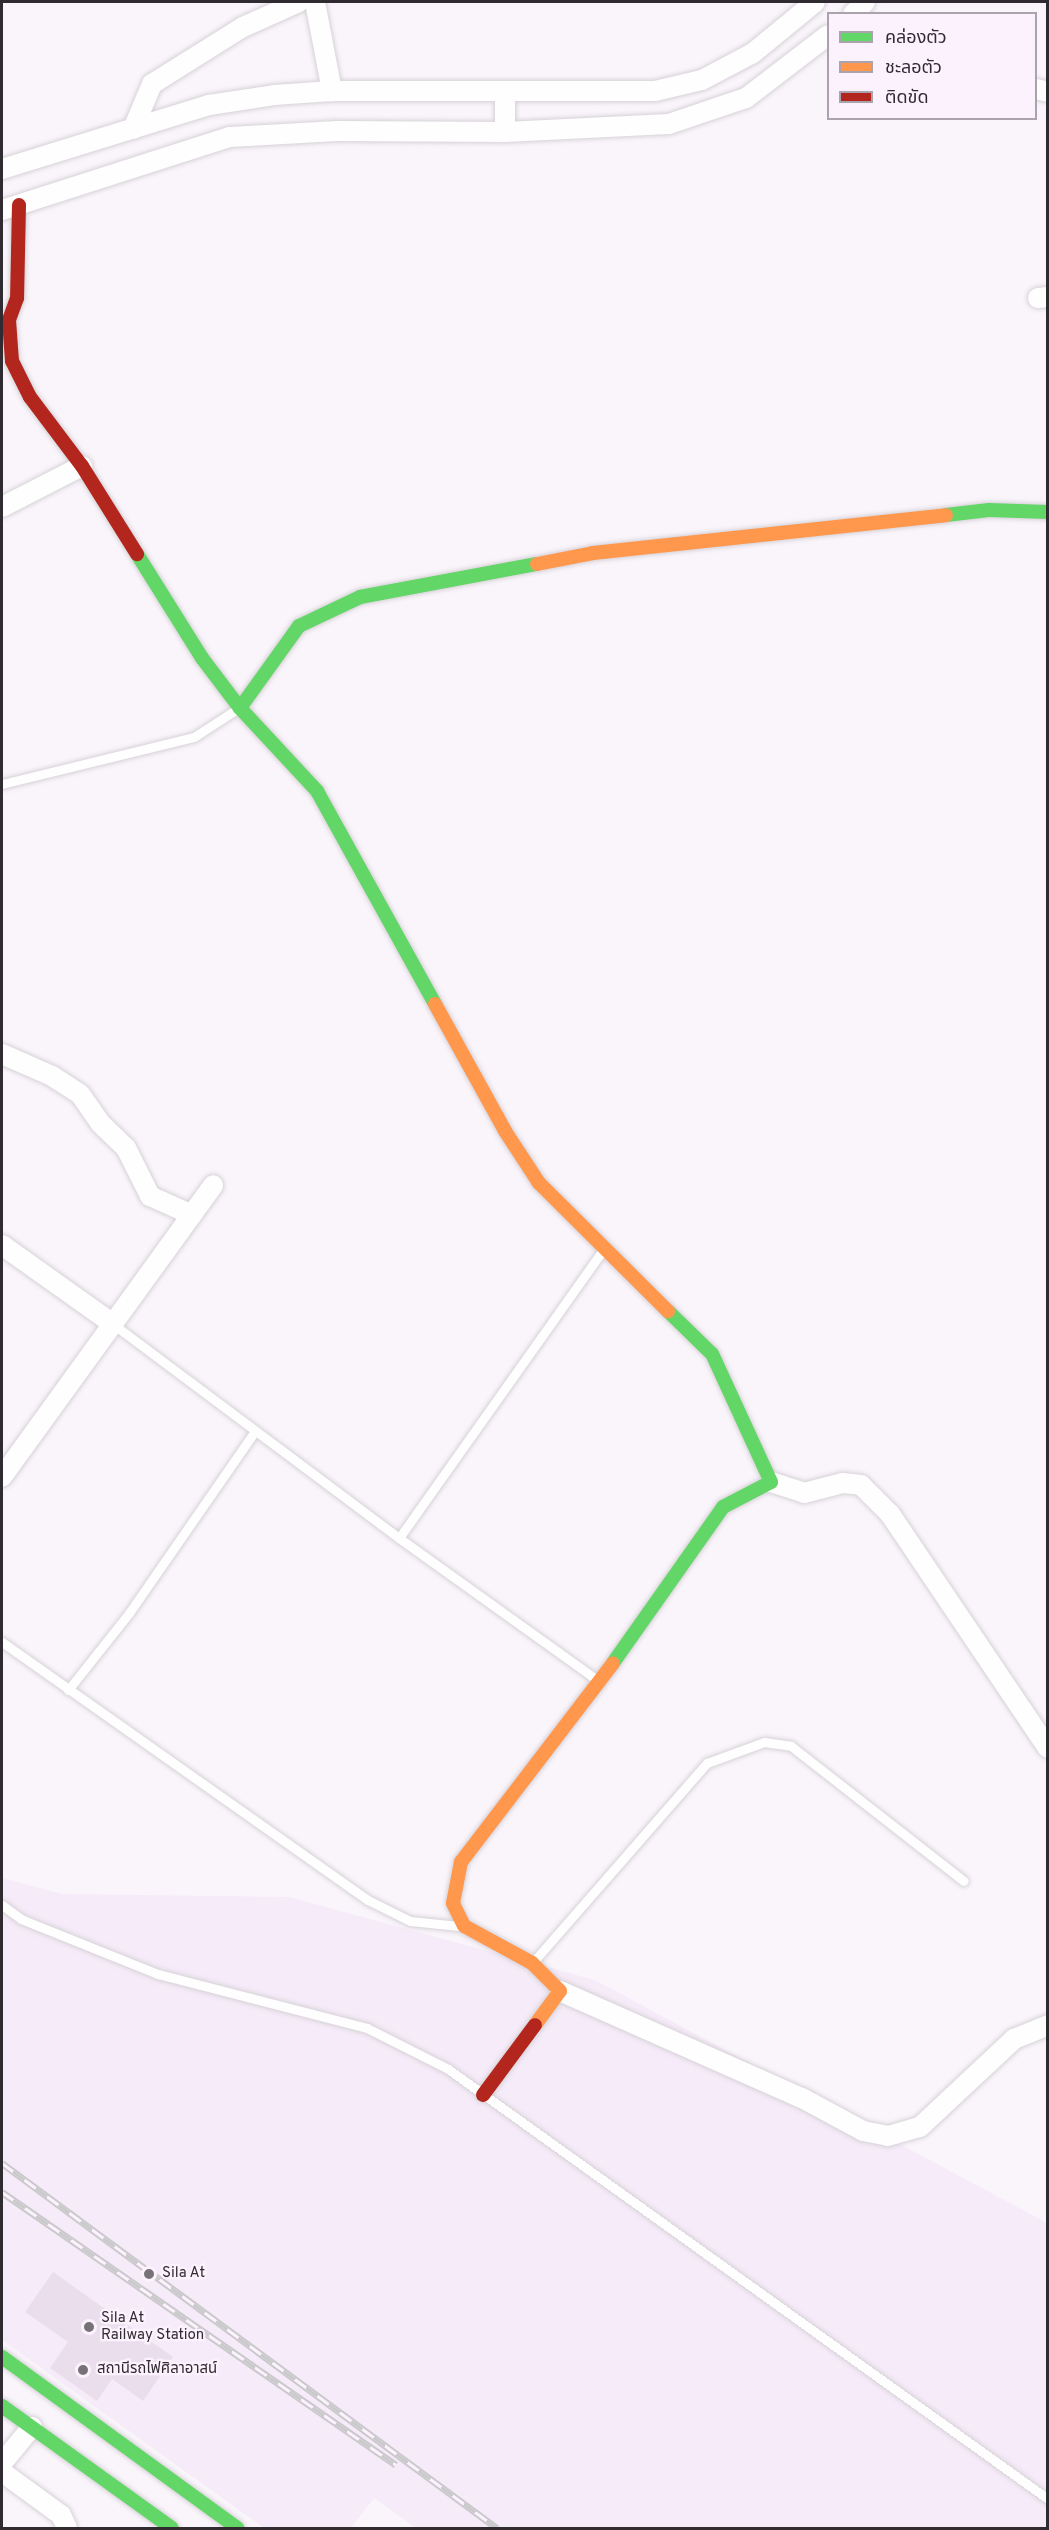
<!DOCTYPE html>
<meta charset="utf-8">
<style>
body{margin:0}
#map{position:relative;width:1049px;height:2530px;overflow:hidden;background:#faf5fb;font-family:Overpass,"Noto Sans Thai",sans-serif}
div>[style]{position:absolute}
.built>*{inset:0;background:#f6ebf9}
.building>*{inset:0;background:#eadeed}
.roads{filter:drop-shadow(0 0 2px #d6d2d7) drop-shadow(0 0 2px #d6d2d7)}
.lane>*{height:9px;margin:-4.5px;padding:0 4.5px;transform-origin:4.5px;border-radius:4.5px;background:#fefefe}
.street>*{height:20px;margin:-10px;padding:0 10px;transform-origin:10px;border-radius:10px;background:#fefefe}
.fast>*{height:14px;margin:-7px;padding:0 7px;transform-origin:7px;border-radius:7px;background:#63d668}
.slow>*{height:14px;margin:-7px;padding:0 7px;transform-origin:7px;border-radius:7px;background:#ff974d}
.jam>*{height:14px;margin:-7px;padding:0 7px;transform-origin:7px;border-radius:7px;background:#b3261e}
.rail>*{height:7px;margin-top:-3.5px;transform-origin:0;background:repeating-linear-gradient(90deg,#fcf2fe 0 14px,#cac9cb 0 28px);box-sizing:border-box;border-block:2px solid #cac9cb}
.dots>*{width:16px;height:16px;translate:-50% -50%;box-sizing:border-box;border:3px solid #fcf2fe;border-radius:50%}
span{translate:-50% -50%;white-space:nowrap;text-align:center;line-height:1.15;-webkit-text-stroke:4.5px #fcf2fe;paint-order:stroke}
.poi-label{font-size:15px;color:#302b31}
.left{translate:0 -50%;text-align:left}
.frame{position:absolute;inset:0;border:3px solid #302b31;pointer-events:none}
.legend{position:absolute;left:827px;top:12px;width:210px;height:108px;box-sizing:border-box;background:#fcf2fe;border:2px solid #aaa2ac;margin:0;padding:8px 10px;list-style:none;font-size:18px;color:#302b31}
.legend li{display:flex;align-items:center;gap:12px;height:30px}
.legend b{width:30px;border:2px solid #aaa2ac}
</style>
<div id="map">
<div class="built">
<div style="clip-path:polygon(2px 1878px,62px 1894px,289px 1897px,595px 1980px,1047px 2223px,1047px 2528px,416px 2528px,374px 2498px,351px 2528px,264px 2528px,2px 2340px)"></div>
</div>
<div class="building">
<div style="clip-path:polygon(53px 2272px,173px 2357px,143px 2401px,112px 2379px,97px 2401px,50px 2368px,68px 2342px,25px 2312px)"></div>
</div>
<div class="roads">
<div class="lane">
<div style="left:2px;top:784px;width:198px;rotate:-13.8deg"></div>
<div style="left:194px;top:737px;width:51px;rotate:-33.1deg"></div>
<div style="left:113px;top:1324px;width:357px;rotate:36.8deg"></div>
<div style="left:399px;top:1538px;width:244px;rotate:35.6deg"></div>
<div style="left:399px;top:1538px;width:353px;rotate:-54.7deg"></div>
<div style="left:2px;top:1642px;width:448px;rotate:35.2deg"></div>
<div style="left:368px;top:1900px;width:47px;rotate:26.6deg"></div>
<div style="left:410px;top:1921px;width:49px;rotate:5.8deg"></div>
<div style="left:68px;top:1690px;width:98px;rotate:-51.6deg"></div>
<div style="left:129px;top:1613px;width:221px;rotate:-55.3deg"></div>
<div style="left:2px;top:1905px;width:24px;rotate:36deg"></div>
<div style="left:21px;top:1919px;width:148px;rotate:21.9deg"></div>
<div style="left:158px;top:1974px;width:216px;rotate:14.5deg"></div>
<div style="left:367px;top:2028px;width:91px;rotate:26.8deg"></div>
<div style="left:448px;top:2069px;width:738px;rotate:35.63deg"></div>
<div style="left:534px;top:1961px;width:263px;rotate:-48.9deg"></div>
<div style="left:707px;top:1763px;width:61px;rotate:-20.2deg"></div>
<div style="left:764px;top:1742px;width:27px;rotate:8deg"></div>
<div style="left:791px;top:1746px;width:219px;rotate:38deg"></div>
</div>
<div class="street">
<div style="left:315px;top:2px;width:91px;rotate:79.2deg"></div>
<div style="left:853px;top:14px;width:17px;rotate:-45deg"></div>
<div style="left:1036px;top:89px;width:12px;rotate:14deg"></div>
<div style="left:133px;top:129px;width:49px;rotate:-67.1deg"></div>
<div style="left:152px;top:84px;width:107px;rotate:-32.1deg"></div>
<div style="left:243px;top:27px;width:61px;rotate:-24.1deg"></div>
<div style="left:505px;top:132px;width:39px;rotate:-90deg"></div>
<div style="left:2px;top:169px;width:217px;rotate:-17.2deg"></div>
<div style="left:209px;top:105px;width:66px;rotate:-8.7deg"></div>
<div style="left:274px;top:95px;width:58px;rotate:-3.9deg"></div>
<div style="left:332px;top:91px;width:323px"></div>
<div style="left:655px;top:91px;width:48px;rotate:-13.2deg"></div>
<div style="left:702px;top:80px;width:58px;rotate:-27.9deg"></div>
<div style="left:753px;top:53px;width:80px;rotate:-39.4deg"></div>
<div style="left:2px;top:210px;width:239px;rotate:-17.8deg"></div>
<div style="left:230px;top:137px;width:107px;rotate:-3.2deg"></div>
<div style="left:337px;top:131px;width:168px;rotate:0.3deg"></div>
<div style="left:505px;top:132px;width:164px;rotate:-2.8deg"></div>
<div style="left:669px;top:124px;width:81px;rotate:-18.7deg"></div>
<div style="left:746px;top:98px;width:103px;rotate:-37.5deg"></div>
<div style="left:1038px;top:298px;width:10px;rotate:-6deg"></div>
<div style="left:2px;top:507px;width:90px;rotate:-27.1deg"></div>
<div style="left:2px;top:1054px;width:55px;rotate:23.7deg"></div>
<div style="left:52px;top:1076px;width:33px;rotate:33deg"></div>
<div style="left:80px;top:1094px;width:35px;rotate:55deg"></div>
<div style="left:100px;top:1123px;width:36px;rotate:44deg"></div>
<div style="left:126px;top:1148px;width:54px;rotate:63.4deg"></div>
<div style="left:150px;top:1196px;width:46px;rotate:24.3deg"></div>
<div style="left:2px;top:1245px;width:136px;rotate:35.4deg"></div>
<div style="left:2px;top:1477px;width:360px;rotate:-54.1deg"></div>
<div style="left:771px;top:1482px;width:35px;rotate:18deg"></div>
<div style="left:804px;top:1493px;width:40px;rotate:-14.4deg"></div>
<div style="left:843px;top:1483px;width:18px;rotate:6deg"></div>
<div style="left:861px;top:1485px;width:41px;rotate:45deg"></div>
<div style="left:890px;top:1514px;width:282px;rotate:56deg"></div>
<div style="left:560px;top:1991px;width:265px;rotate:23.9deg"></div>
<div style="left:802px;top:2098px;width:69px;rotate:28.4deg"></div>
<div style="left:863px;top:2131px;width:25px;rotate:11deg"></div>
<div style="left:888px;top:2136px;width:33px;rotate:-16deg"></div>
<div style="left:920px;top:2127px;width:129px;rotate:-43.1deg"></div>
<div style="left:1014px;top:2039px;width:37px;rotate:-22deg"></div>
<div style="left:2px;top:2463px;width:47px;rotate:-50.2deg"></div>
<div style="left:2px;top:2472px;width:73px;rotate:36.1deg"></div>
<div style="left:61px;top:2515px;width:14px;rotate:65deg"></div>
</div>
<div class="fast">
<div style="left:946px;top:515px;width:43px;rotate:-6.6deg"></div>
<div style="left:989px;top:510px;width:59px;rotate:1.9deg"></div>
<div style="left:137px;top:554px;width:123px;rotate:58deg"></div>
<div style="left:202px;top:658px;width:63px;rotate:52.8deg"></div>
<div style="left:240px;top:708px;width:101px;rotate:-54.3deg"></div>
<div style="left:299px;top:626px;width:68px;rotate:-25.4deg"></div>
<div style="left:360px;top:597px;width:180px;rotate:-10.6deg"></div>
<div style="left:240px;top:708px;width:113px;rotate:47.1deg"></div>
<div style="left:317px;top:791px;width:244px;rotate:61deg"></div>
<div style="left:613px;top:1663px;width:191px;rotate:-54.8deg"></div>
<div style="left:723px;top:1507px;width:54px;rotate:-27.5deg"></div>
<div style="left:771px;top:1482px;width:141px;rotate:-114.7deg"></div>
<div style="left:712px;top:1354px;width:62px;rotate:-135.7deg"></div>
<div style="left:2px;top:2357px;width:291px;rotate:36deg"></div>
<div style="left:2px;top:2406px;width:209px;rotate:35.7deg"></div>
</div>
<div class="slow">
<div style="left:537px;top:564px;width:57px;rotate:-11.1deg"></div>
<div style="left:593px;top:553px;width:355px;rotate:-6.1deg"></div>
<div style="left:435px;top:1004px;width:145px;rotate:61.1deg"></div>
<div style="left:505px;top:1131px;width:62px;rotate:56.8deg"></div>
<div style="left:539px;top:1183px;width:182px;rotate:44.8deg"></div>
<div style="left:535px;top:2025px;width:42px;rotate:-53.7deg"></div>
<div style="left:560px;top:1991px;width:40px;rotate:-135deg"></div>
<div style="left:532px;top:1963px;width:77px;rotate:-151.4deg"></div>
<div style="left:464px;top:1926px;width:25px;rotate:-116deg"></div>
<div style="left:453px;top:1903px;width:42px;rotate:-79deg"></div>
<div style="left:461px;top:1862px;width:250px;rotate:-52.6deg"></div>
</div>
<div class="jam">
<div style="left:19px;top:205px;width:93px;rotate:91.2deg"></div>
<div style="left:17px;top:298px;width:23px;rotate:110deg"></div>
<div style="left:9px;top:320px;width:41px;rotate:85.8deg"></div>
<div style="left:12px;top:361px;width:40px;rotate:63.4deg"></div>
<div style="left:30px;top:397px;width:86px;rotate:53deg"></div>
<div style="left:82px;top:466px;width:104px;rotate:58deg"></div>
<div style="left:483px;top:2095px;width:87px;rotate:-53.4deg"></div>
</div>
</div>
<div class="rail">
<div style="left:2px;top:2163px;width:615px;rotate:36.4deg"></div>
<div style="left:2px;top:2192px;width:479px;rotate:34.7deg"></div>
</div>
<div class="dots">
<div style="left:149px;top:2274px;background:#777278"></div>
<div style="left:89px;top:2327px;background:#777278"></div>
<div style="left:83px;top:2370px;background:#777278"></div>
</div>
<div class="poi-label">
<span class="left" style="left:162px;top:2274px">Sila At</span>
<span class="left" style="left:101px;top:2327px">Sila At<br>Railway Station</span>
<span class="left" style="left:97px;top:2370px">สถานีรถไฟศิลาอาสน์</span>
</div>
<div class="frame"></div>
<ul class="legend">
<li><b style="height:8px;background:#63d668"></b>คล่องตัว</li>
<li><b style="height:8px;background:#ff974d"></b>ชะลอตัว</li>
<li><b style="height:8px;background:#b3261e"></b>ติดขัด</li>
</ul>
</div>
